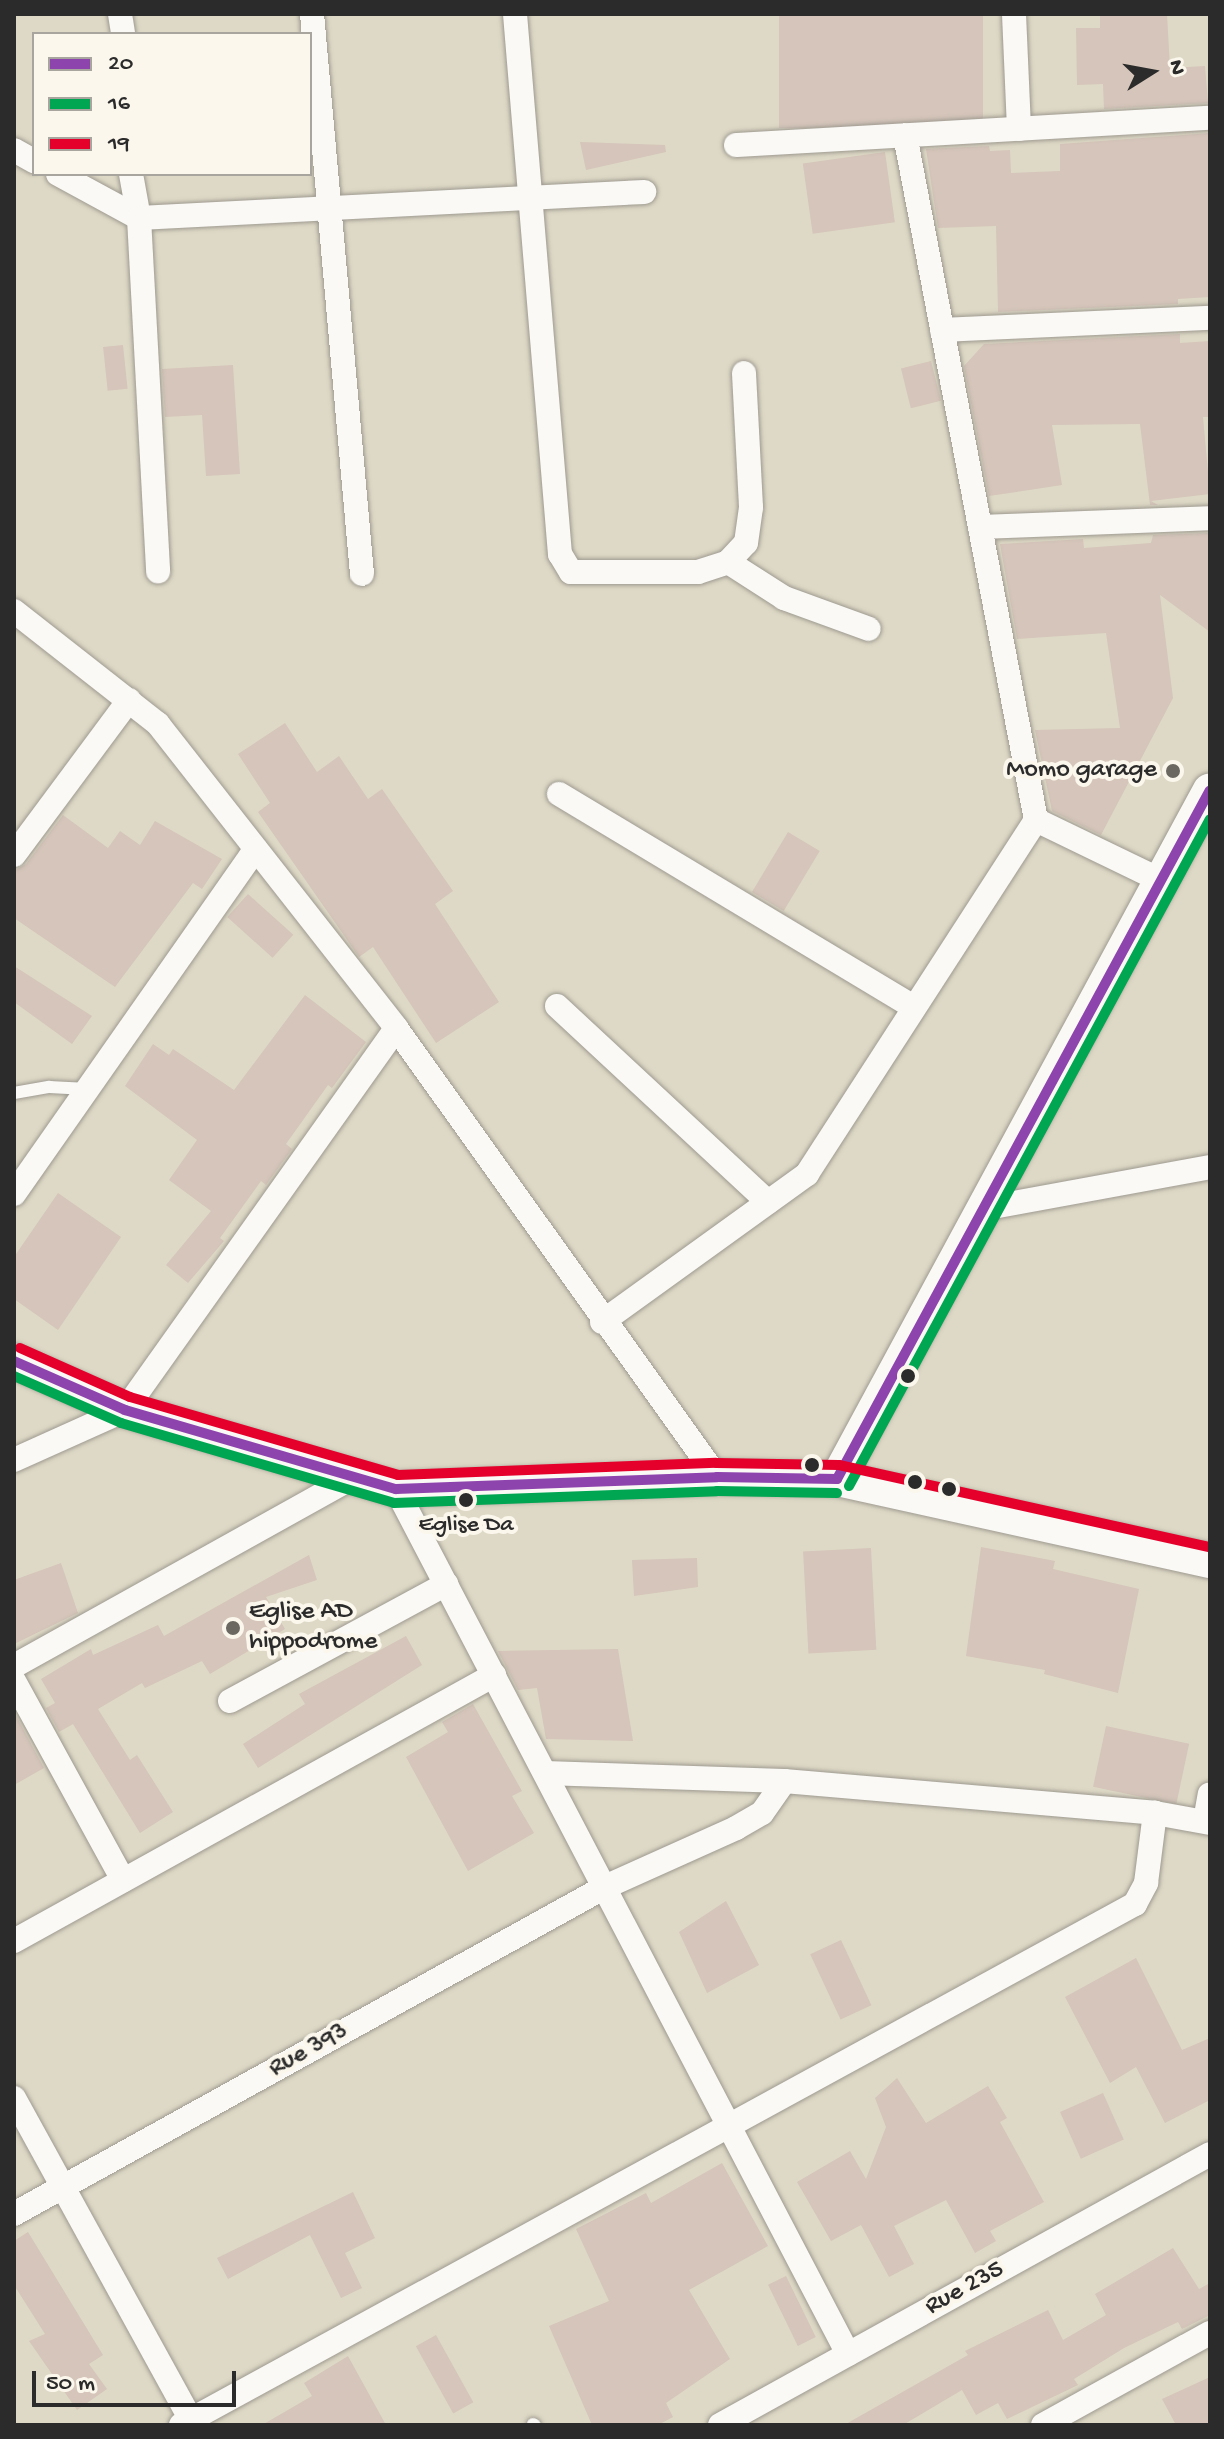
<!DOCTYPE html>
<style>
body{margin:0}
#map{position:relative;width:1224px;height:2439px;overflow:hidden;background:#ded9c6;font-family:"Gochi Hand",sans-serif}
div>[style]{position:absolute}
.building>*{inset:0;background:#d5c5ba;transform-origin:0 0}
.roads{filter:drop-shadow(0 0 2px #9e9a90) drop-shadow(0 0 2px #9e9a90)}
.lane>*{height:12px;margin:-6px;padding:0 6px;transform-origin:6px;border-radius:6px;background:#faf9f6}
.street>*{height:24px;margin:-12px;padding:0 12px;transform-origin:12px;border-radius:12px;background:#faf9f6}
.secondary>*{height:34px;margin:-17px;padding:0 17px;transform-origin:17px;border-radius:17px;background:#faf9f6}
.bus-1>*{height:10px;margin:-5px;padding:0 5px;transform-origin:5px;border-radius:5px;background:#8e44ad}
.bus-2>*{height:10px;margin:-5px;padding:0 5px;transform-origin:5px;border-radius:5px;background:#00a651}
.bus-3>*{height:10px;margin:-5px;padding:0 5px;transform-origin:5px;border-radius:5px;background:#e4002b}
.dots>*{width:22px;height:22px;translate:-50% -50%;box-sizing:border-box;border:4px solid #fbf7ec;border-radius:50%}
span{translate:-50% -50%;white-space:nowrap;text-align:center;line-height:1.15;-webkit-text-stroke:8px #fbf7ec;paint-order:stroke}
.bus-label{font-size:24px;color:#2b2b2b}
.poi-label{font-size:26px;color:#2b2b2b}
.right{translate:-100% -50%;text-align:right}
.left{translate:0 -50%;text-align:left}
.street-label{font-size:26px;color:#2b2b2b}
.frame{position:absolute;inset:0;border:16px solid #2b2b2b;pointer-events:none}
.legend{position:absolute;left:32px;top:32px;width:280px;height:144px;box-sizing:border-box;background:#fbf7ec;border:2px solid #a8a59f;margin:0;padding:10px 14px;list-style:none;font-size:24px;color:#2b2b2b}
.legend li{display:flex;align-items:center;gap:16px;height:40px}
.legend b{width:40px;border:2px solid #a8a59f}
.north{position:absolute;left:1112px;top:32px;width:80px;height:80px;-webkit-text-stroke:6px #fbf7ec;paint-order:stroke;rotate:79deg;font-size:22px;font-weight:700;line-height:32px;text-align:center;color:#2b2b2b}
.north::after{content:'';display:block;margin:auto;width:28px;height:36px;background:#2b2b2b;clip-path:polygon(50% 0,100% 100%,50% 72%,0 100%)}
.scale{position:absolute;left:32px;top:2371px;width:204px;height:36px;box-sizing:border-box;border:4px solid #2b2b2b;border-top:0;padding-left:10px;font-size:24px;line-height:28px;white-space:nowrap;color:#2b2b2b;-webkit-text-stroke:6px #fbf7ec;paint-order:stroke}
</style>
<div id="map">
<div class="building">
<div style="left:779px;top:14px;width:204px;height:114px"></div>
<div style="clip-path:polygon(1100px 14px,1167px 14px,1170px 68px,1205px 66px,1208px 103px,1104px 109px,1103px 84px,1077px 85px,1076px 28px,1100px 28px)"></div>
<div style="clip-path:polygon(1210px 133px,1210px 297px,1178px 299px,1178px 304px,998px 312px,996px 226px,938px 228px,926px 149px,989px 146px,990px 151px,1010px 150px,1011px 173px,1060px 171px,1060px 144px)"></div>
<div style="clip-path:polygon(580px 142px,665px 145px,666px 152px,586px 170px)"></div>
<div style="left:885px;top:152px;width:71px;height:83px;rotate:82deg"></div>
<div style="clip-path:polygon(1180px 334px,1180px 343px,1210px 341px,1210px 417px,1203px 417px,1210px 494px,1151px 501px,1158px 505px,1150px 505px,1140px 424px,1052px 425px,1062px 485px,989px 496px,964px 366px,984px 344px)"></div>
<div style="left:123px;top:345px;width:44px;height:20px;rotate:84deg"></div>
<div style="left:931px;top:361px;width:41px;height:31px;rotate:76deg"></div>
<div style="clip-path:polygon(233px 365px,240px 474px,206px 476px,202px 415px,165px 417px,162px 369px)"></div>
<div style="clip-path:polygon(1210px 533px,1210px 632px,1160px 595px,1173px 698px,1101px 835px,1052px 811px,1035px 730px,1120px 728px,1106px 633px,1017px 639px,1000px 544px,1083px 539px,1084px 548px,1151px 543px,1153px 535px)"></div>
<div style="clip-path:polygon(285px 723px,317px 772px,339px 756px,368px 799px,382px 789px,453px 891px,435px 904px,499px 1002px,436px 1043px,373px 947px,359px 957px,258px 812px,270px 803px,238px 754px)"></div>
<div style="clip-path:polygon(63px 815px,108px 848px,120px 831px,140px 845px,155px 821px,222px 859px,202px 889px,193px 883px,115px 987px,14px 918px,14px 871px,26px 864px)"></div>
<div style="left:788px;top:832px;width:37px;height:70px;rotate:31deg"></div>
<div style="left:248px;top:894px;width:61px;height:31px;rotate:42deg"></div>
<div style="clip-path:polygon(14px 966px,92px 1016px,72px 1044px,14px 1002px)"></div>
<div style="clip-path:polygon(305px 995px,366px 1042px,332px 1088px,328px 1085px,286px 1144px,292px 1149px,266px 1185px,261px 1181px,220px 1238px,224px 1241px,188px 1283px,166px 1265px,211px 1211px,169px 1180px,197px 1140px,125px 1086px,153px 1044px,169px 1055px,173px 1049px,234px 1090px)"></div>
<div style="clip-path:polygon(58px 1193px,121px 1237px,58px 1330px,14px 1299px,14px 1257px)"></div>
<div style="clip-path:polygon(981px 1547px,1055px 1561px,1053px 1569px,1139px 1589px,1118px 1693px,1044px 1674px,1045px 1670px,966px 1656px)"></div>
<div style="left:871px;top:1548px;width:102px;height:68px;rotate:87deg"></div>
<div style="clip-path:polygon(309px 1555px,317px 1580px,266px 1597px,285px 1629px,210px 1674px,202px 1661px,145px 1688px,142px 1683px,98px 1709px,130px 1760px,137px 1755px,173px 1812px,140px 1833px,73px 1724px,59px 1732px,46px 1708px,55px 1703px,41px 1679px,91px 1649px,93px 1655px,158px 1625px,164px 1636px)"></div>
<div style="clip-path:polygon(697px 1558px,698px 1587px,634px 1596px,632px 1560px)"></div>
<div style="clip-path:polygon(61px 1563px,78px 1613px,14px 1644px,14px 1580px)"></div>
<div style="clip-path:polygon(406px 1636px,422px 1665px,258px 1768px,243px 1744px,305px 1704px,299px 1694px)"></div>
<div style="clip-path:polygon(618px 1649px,633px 1741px,546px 1739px,537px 1688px,518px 1690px,498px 1651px)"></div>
<div style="clip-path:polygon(473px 1704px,522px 1791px,512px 1796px,534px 1833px,468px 1871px,406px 1757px,448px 1732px,442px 1722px)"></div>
<div style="clip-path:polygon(14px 1712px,44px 1768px,14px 1785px)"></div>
<div style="left:1106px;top:1726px;width:85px;height:62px;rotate:12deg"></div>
<div style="clip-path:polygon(726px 1901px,759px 1965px,707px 1993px,679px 1932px)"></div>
<div style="left:841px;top:1940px;width:72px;height:34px;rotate:65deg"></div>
<div style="clip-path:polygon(1136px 1958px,1182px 2050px,1210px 2038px,1210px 2100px,1165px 2123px,1136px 2067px,1110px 2083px,1065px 1997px)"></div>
<div style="clip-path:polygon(897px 2078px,926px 2123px,988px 2086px,1007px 2118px,1000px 2122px,1044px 2202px,990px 2231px,996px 2241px,975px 2253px,946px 2200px,894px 2226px,914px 2264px,889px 2277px,861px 2225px,831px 2241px,797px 2182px,850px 2151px,866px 2179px,886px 2127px,875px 2098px)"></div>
<div style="left:1103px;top:2093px;width:51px;height:47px;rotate:66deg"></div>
<div style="clip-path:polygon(722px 2163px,768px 2246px,689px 2290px,730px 2359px,666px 2403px,673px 2417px,658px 2425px,592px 2425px,549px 2326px,609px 2301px,576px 2229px,646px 2193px,651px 2203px)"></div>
<div style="clip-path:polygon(353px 2192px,375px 2238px,345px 2253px,362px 2288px,341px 2298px,310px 2235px,228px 2279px,217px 2258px)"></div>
<div style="clip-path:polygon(28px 2232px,103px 2355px,89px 2364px,107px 2389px,77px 2410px,29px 2341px,45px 2334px,14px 2285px,14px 2241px)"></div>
<div style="clip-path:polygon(1173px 2248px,1199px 2289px,1210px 2283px,1210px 2315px,1182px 2329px,1178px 2322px,1124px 2348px,1074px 2379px,1078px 2385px,1007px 2419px,998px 2403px,976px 2415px,962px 2390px,903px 2425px,844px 2425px,968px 2355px,965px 2351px,1048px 2310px,1063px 2340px,1106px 2315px,1095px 2294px)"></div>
<div style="left:786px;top:2276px;width:68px;height:20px;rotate:64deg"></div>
<div style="left:436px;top:2335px;width:77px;height:23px;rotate:61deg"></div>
<div style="clip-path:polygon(348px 2356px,386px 2425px,262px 2425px,312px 2396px,304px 2383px)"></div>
<div style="clip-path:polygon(1210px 2377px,1210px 2425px,1176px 2425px,1162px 2399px)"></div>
</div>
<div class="roads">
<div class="lane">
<div style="left:14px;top:1093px;width:36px;rotate:-10deg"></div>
<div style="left:49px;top:1087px;width:39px;rotate:3deg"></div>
<div style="left:533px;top:2424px;width:2px;rotate:27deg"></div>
</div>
<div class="street">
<div style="left:120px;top:14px;width:20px;rotate:81deg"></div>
<div style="left:312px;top:14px;width:562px;rotate:84.9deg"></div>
<div style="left:515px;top:14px;width:542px;rotate:85.24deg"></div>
<div style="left:560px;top:554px;width:21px;rotate:59deg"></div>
<div style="left:571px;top:572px;width:127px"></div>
<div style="left:698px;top:572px;width:32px;rotate:-18deg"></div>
<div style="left:728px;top:562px;width:26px;rotate:-47deg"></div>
<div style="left:746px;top:543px;width:36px;rotate:-82deg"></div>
<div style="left:751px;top:507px;width:134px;rotate:-93deg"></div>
<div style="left:1014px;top:14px;width:115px;rotate:87.5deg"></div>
<div style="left:736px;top:145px;width:475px;rotate:-3.3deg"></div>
<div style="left:14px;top:150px;width:23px;rotate:29deg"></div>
<div style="left:58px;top:174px;width:92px;rotate:28.5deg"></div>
<div style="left:139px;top:218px;width:506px;rotate:-2.95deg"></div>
<div style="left:131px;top:174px;width:45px;rotate:79.7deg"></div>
<div style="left:139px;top:218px;width:354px;rotate:86.9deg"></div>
<div style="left:942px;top:330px;width:268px;rotate:-2.6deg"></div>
<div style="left:980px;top:527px;width:230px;rotate:-2.2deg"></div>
<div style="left:728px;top:562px;width:67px;rotate:32.7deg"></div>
<div style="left:784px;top:598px;width:90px;rotate:20deg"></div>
<div style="left:14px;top:611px;width:183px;rotate:38.1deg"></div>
<div style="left:158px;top:724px;width:386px;rotate:51.9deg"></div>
<div style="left:396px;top:1028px;width:552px;rotate:54.44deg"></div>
<div style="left:559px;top:794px;width:414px;rotate:31deg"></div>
<div style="left:1036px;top:820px;width:140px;rotate:25.8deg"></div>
<div style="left:14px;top:855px;width:193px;rotate:-53.4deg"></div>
<div style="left:557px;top:1006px;width:288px;rotate:42.9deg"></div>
<div style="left:14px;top:1194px;width:421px;rotate:-55deg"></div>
<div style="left:987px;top:1208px;width:227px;rotate:-10.4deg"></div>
<div style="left:602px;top:1322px;width:253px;rotate:-35.8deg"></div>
<div style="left:807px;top:1174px;width:422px;rotate:-57.1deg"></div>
<div style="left:1036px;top:820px;width:697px;rotate:-100.83deg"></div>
<div style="left:14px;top:1460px;width:122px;rotate:-24.2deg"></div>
<div style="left:125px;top:1410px;width:468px;rotate:-54.6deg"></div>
<div style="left:396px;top:1489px;width:976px;rotate:62.41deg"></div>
<div style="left:14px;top:1666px;width:389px;rotate:-29.1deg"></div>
<div style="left:14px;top:1681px;width:227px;rotate:61.3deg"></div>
<div style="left:230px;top:1701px;width:246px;rotate:-28.4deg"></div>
<div style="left:545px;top:1773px;width:239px;rotate:1.9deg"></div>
<div style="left:784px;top:1781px;width:372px;rotate:4.9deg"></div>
<div style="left:1155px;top:1813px;width:56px;rotate:10.3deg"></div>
<div style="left:1205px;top:1821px;width:27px;rotate:-80deg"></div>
<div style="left:14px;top:1941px;width:549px;rotate:-28.99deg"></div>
<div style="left:14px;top:2098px;width:373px;rotate:61.2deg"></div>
<div style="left:14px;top:2214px;width:675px;rotate:-28.96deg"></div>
<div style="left:605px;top:1887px;width:144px;rotate:-24.2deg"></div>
<div style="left:736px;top:1828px;width:30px;rotate:-30deg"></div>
<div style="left:762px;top:1813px;width:39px;rotate:-55deg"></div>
<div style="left:181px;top:2425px;width:1087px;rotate:-28.64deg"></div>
<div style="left:1135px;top:1904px;width:24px;rotate:-62deg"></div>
<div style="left:1146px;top:1883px;width:71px;rotate:-82.7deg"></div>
<div style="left:720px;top:2425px;width:560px;rotate:-28.95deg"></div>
<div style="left:1043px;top:2425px;width:191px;rotate:-28.9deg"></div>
</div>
<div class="secondary">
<div style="left:14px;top:1361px;width:121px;rotate:23.8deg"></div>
<div style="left:125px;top:1410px;width:282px;rotate:16.3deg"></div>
<div style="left:396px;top:1489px;width:321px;rotate:-2.1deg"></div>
<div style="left:717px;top:1477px;width:120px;rotate:1deg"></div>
<div style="left:837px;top:1479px;width:382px;rotate:12.4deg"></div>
<div style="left:837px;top:1479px;width:783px;rotate:-61.57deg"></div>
</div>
</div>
<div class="bus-1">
<div style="left:14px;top:1361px;width:121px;rotate:23.8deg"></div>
<div style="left:125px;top:1410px;width:282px;rotate:16.3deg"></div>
<div style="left:396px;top:1489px;width:321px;rotate:-2.1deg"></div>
<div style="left:717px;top:1477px;width:120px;rotate:1deg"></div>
<div style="left:837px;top:1479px;width:783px;rotate:-61.57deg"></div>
</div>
<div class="bus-2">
<div style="left:14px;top:1376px;width:117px;rotate:23.7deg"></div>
<div style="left:121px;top:1423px;width:284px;rotate:16.3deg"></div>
<div style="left:394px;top:1503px;width:323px;rotate:-2.1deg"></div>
<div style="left:717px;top:1491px;width:120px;rotate:1deg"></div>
<div style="left:849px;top:1486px;width:758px;rotate:-61.58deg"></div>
</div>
<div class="bus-3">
<div style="left:20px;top:1348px;width:120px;rotate:24deg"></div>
<div style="left:130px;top:1397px;width:279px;rotate:16.2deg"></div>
<div style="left:398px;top:1475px;width:318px;rotate:-2.2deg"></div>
<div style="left:716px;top:1463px;width:123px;rotate:0.9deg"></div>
<div style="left:839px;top:1465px;width:380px;rotate:12.5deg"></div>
</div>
<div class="dots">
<div style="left:1173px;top:771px;background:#6a6861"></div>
<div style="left:908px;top:1376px;background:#2b2b2b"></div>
<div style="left:812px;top:1465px;background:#2b2b2b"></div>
<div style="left:915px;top:1482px;background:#2b2b2b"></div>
<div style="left:949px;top:1489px;background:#2b2b2b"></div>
<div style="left:466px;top:1500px;background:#2b2b2b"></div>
<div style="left:233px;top:1628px;background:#6a6861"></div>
</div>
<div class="bus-label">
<span style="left:466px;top:1526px">Eglise Da</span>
</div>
<div class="poi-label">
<span class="right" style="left:1157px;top:771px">Momo garage</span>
<span class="left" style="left:249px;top:1628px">Eglise AD<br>hippodrome</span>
</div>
<div class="street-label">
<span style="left:309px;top:2051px;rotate:-29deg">Rue 393</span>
<span style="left:965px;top:2289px;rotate:-29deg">Rue 235</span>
</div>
<div class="frame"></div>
<ul class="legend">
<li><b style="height:10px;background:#8e44ad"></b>20</li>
<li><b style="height:10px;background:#00a651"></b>16</li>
<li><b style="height:10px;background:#e4002b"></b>19</li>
</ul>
<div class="north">N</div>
<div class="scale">50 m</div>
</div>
